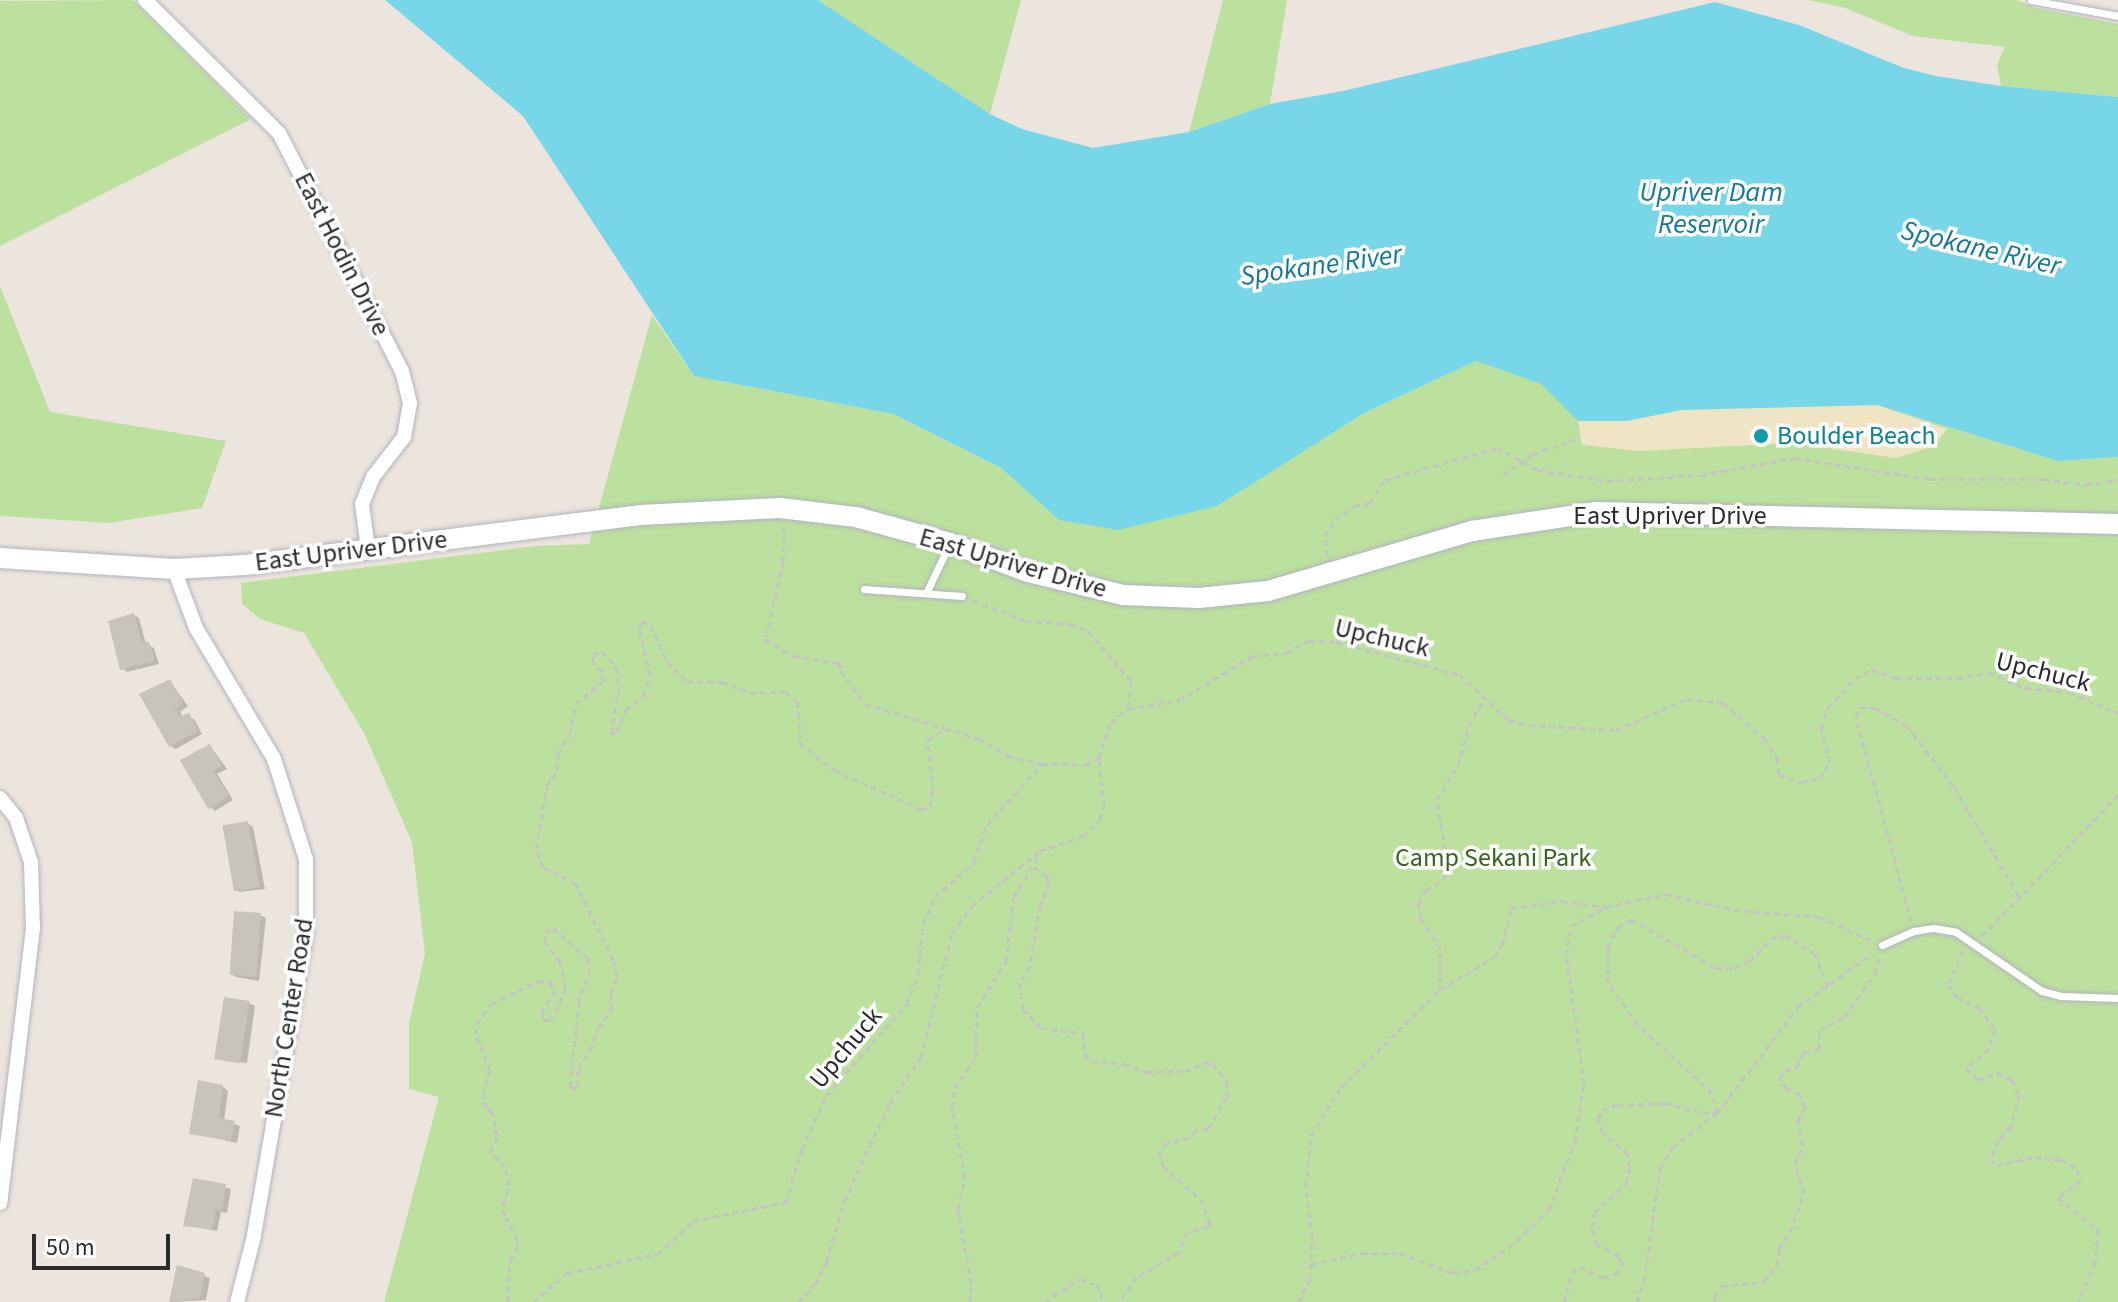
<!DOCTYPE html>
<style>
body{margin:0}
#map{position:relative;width:2118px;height:1302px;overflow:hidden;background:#ece5de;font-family:"Source Sans 3",sans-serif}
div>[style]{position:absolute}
.green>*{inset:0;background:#bce09e}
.sand>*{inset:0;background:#efe4c3}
.water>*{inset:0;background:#77d7e9}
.shadow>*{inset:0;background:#0003}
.building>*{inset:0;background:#c8c3bc;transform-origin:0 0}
.path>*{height:3px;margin-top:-1.5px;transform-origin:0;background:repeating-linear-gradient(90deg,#c4c4c4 0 6px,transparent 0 10px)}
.roads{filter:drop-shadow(0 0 2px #b1b5be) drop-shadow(0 0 2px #b1b5be)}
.lane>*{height:7px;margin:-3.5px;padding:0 3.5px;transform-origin:3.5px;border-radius:3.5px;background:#fff}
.street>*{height:14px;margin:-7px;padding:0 7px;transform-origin:7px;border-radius:7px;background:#fff}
.secondary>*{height:20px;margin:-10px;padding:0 10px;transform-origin:10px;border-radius:10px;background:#fff}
.dots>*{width:22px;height:22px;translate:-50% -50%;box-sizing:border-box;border:4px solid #fff;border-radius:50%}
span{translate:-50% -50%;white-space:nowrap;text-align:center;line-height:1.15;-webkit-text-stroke:7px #fff;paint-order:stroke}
.street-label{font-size:26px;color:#2b2b2b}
.culture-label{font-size:26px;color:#0d838f}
.left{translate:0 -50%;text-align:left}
.park-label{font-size:26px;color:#35651e}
.water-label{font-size:28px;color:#147896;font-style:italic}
.scale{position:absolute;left:32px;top:1234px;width:138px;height:36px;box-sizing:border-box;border:4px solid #2b2b2b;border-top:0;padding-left:10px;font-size:24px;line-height:28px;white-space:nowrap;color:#2b2b2b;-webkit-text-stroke:6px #fff;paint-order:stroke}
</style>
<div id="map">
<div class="green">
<div style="clip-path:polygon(133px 0,251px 119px,0 246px,0 1px)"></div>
<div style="clip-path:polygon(818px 0,1021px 0,990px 114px)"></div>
<div style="clip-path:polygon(1223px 0,1287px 0,1270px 104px,1189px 132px)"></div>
<div style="clip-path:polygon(1808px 0,2017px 0,2035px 8px,2118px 24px,2118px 97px,2001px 86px,1997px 65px,2005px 47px,1913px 36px,1845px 8px)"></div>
<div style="clip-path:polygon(0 286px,50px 412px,226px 441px,202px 508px,109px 523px,0 516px)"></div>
<div style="clip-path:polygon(652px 315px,694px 376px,893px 414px,1001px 468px,1059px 520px,1364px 413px,1476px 361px,1541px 384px,1579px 421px,1627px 421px,1681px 410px,1877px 405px,2058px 461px,2118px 457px,2118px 1302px,384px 1302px,439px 1097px,409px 1089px,409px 1023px,425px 954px,412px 842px,364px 733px,304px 633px,260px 619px,242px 604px,241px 583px,535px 546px,589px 544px)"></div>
</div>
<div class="sand">
<div style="clip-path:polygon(1877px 405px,1947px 429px,1934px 446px,1896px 458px,1792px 443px,1639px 451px,1582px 445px,1578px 421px,1627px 421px,1681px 410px)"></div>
</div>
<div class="water">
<div style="clip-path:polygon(385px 0,818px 0,990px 114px,1022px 129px,1093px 148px,1189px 132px,1270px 104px,1343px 91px,1715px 2px,1799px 25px,1904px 68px,1936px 76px,2001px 86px,2118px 97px,2118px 457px,2058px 461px,1877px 405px,1681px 410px,1627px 421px,1578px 421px,1541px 384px,1476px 361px,1364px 413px,1217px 506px,1118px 530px,1059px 520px,1001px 468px,893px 414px,694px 376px,523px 116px)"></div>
</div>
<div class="shadow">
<div style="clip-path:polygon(134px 615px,139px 618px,146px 644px,154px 648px,159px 664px,127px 672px,122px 668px)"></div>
<div style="clip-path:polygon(170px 682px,188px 706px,180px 712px,183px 717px,194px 719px,202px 734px,176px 749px,170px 746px)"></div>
<div style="clip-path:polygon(210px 746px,227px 769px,217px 774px,233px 800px,215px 811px,210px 807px)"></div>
<div style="clip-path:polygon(247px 823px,253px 827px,265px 889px,240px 892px,234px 889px)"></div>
<div style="clip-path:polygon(260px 915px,266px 918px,259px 981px,236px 977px,231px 974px)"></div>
<div style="clip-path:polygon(249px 1003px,255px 1006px,247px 1063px,224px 1061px,218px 1057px)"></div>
<div style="clip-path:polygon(223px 1087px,228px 1091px,224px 1121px,240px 1126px,237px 1143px,191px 1133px)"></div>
<div style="clip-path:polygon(194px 1180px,231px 1189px,227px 1213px,221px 1212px,217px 1231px,185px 1225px)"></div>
<div style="clip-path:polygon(178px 1268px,210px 1278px,206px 1300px,171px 1302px)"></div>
</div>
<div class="building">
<div style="clip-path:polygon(134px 613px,142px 643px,149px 642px,155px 661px,120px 670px,108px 621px)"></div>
<div style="clip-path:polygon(170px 679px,183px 703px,175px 709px,180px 716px,189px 713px,198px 731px,169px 747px,139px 694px)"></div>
<div style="clip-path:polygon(210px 744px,222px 766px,213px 771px,229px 796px,208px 809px,180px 760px)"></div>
<div style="left:248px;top:821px;width:67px;height:26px;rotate:80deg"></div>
<div style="left:234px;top:911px;width:27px;height:64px;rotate:4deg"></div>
<div style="left:224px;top:997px;width:26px;height:63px;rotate:9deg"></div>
<div style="clip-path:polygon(198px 1080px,223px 1085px,219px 1118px,235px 1121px,231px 1141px,189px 1134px)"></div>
<div style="clip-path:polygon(193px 1178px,226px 1184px,222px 1211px,216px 1210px,212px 1229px,183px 1226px)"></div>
<div style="clip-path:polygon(177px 1265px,205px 1273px,200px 1298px,169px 1302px)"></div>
</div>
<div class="path">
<div style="left:1503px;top:475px;width:37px;rotate:-35deg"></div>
<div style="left:1533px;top:454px;width:46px;rotate:-18.8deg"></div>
<div style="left:784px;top:526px;width:36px;rotate:92deg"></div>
<div style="left:783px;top:562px;width:79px;rotate:103.2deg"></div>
<div style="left:765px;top:639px;width:33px;rotate:31deg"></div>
<div style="left:793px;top:656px;width:47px;rotate:8.7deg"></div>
<div style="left:839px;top:663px;width:8px;rotate:76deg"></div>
<div style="left:841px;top:671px;width:41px;rotate:54deg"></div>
<div style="left:865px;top:704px;width:84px;rotate:16.7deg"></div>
<div style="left:1327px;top:556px;width:20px;rotate:-96deg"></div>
<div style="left:1325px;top:536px;width:20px;rotate:-60deg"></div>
<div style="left:1335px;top:519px;width:23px;rotate:-34deg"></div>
<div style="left:1354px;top:506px;width:16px;rotate:-11deg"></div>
<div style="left:1370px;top:503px;width:27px;rotate:-57deg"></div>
<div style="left:1385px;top:480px;width:116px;rotate:-15.9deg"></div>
<div style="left:1497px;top:448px;width:47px;rotate:28.2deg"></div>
<div style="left:1538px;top:470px;width:71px;rotate:8.9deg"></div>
<div style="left:1608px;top:481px;width:93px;rotate:-3.7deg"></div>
<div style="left:1701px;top:475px;width:96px;rotate:-10.3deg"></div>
<div style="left:1795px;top:458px;width:136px;rotate:8.9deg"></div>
<div style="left:1929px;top:479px;width:115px"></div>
<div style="left:2044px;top:479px;width:42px;rotate:8.1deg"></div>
<div style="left:2086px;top:485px;width:32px;rotate:-9deg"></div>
<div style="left:973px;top:600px;width:57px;rotate:21.6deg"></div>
<div style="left:1026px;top:621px;width:44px;rotate:3.9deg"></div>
<div style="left:1070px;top:624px;width:19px;rotate:21deg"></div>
<div style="left:1088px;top:631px;width:66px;rotate:49.3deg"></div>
<div style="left:1131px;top:681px;width:28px;rotate:96deg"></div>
<div style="left:1034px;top:867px;width:16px;rotate:35deg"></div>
<div style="left:1047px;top:876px;width:7px;rotate:74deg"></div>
<div style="left:1049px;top:883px;width:25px;rotate:111deg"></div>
<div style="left:1040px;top:906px;width:61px;rotate:99.5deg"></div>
<div style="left:1030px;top:966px;width:20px;rotate:120deg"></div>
<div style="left:1020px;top:983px;width:26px;rotate:83deg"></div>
<div style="left:1023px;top:1009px;width:26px;rotate:47deg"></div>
<div style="left:1041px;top:1028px;width:42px;rotate:6.8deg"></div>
<div style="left:1083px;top:1033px;width:21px;rotate:85deg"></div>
<div style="left:1085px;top:1054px;width:9px;rotate:49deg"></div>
<div style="left:1091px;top:1061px;width:33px;rotate:5deg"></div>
<div style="left:1124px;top:1064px;width:24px;rotate:19deg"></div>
<div style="left:1147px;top:1072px;width:38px;rotate:-2deg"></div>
<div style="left:1185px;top:1071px;width:22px;rotate:-22deg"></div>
<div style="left:1205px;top:1063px;width:8px;rotate:7deg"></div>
<div style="left:1213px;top:1064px;width:23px;rotate:52deg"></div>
<div style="left:1227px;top:1082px;width:15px;rotate:90deg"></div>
<div style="left:1227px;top:1097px;width:37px;rotate:121deg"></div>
<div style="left:1208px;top:1129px;width:12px;rotate:175deg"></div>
<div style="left:1196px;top:1130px;width:11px;rotate:131deg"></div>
<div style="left:1189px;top:1138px;width:23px;rotate:167deg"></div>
<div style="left:1167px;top:1143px;width:11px;rotate:135deg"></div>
<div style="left:1159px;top:1151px;width:16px;rotate:75deg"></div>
<div style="left:1163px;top:1166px;width:50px;rotate:41.7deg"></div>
<div style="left:1200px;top:1199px;width:24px;rotate:66deg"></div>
<div style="left:1210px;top:1221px;width:6px;rotate:108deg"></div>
<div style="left:1208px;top:1227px;width:22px;rotate:167deg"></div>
<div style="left:1187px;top:1232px;width:22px;rotate:112deg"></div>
<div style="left:1179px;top:1252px;width:49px;rotate:149.2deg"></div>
<div style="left:1137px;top:1277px;width:31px;rotate:126deg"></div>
<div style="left:1911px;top:921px;width:211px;rotate:-105.1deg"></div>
<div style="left:1856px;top:717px;width:11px;rotate:-63deg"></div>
<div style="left:1861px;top:707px;width:14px;rotate:4deg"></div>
<div style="left:1875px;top:708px;width:37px;rotate:29deg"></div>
<div style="left:1907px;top:726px;width:77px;rotate:52.4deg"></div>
<div style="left:1954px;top:787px;width:131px;rotate:59.1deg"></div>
<div style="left:1982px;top:936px;width:196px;rotate:-46deg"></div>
<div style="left:1963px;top:951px;width:37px;rotate:114deg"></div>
<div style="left:1948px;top:985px;width:15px;rotate:53deg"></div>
<div style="left:1957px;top:997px;width:25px;rotate:27deg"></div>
<div style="left:1979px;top:1008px;width:26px;rotate:53deg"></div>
<div style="left:1995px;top:1029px;width:21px;rotate:107deg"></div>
<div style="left:1989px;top:1049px;width:30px;rotate:140deg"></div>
<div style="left:1966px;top:1068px;width:17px;rotate:45deg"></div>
<div style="left:1978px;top:1080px;width:20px;rotate:-20deg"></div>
<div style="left:1997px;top:1073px;width:17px;rotate:25deg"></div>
<div style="left:2012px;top:1080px;width:17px;rotate:65deg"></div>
<div style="left:2019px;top:1095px;width:33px;rotate:104deg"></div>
<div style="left:2011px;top:1127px;width:19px;rotate:133deg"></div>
<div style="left:1998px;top:1141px;width:19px;rotate:111deg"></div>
<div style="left:1991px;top:1159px;width:8px;rotate:45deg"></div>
<div style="left:1997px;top:1165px;width:39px;rotate:-12deg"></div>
<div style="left:2035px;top:1157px;width:26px;rotate:7deg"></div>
<div style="left:2061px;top:1160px;width:18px;rotate:29deg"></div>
<div style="left:2077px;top:1169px;width:12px;rotate:76deg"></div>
<div style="left:2080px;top:1181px;width:28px;rotate:142deg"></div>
<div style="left:2058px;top:1198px;width:51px;rotate:38.7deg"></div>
<div style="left:2098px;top:1230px;width:32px;rotate:95deg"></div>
<div style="left:2095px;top:1262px;width:43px;rotate:113deg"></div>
<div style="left:1440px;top:990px;width:41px;rotate:-90deg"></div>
<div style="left:1440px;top:949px;width:36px;rotate:-122deg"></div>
<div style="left:1421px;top:919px;width:16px;rotate:-101deg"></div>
<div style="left:1418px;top:903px;width:15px;rotate:-58deg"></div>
<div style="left:1426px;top:890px;width:22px;rotate:-32deg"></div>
<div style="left:1445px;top:878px;width:19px;rotate:-84deg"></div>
<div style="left:1447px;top:859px;width:60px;rotate:-99.6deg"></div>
<div style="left:1437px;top:800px;width:41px;rotate:-59deg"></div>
<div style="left:1458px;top:765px;width:41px;rotate:-74.2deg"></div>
<div style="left:1469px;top:726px;width:33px;rotate:-61deg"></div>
<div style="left:1311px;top:1264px;width:52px;rotate:-12.2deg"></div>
<div style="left:1362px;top:1253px;width:38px"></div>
<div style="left:1400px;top:1253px;width:57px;rotate:20.7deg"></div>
<div style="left:1453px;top:1273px;width:22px;rotate:-8deg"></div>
<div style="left:1475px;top:1270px;width:51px;rotate:-34.6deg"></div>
<div style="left:1517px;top:1241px;width:45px;rotate:-44.1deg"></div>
<div style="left:1549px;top:1210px;width:74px;rotate:-69.4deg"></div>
<div style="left:1575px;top:1141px;width:59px;rotate:-81.2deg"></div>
<div style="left:1584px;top:1083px;width:129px;rotate:-98deg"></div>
<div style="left:1566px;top:955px;width:29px;rotate:-80deg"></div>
<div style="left:1571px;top:926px;width:40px;rotate:-28deg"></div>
<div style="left:508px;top:1302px;width:42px;rotate:-87.3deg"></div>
<div style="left:510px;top:1260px;width:15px;rotate:-58deg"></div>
<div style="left:518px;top:1247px;width:7px;rotate:-98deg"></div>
<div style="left:517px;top:1240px;width:27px;rotate:-117deg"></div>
<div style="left:505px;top:1216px;width:12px;rotate:-99deg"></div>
<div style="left:503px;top:1204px;width:20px;rotate:-70deg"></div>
<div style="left:510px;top:1185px;width:19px;rotate:-106deg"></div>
<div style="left:505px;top:1167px;width:22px;rotate:-133deg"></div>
<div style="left:490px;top:1151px;width:17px;rotate:-65deg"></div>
<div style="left:497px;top:1136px;width:23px;rotate:-100deg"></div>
<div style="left:493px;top:1113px;width:9px;rotate:-144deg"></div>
<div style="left:486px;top:1108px;width:13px;rotate:-103deg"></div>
<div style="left:483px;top:1095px;width:26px;rotate:-74deg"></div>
<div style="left:490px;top:1070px;width:39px;rotate:-111deg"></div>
<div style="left:476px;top:1034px;width:11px;rotate:-85deg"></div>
<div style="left:477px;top:1023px;width:24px;rotate:-54deg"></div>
<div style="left:491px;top:1004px;width:52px;rotate:-26.1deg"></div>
<div style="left:538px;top:981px;width:12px;rotate:5deg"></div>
<div style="left:550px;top:982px;width:10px;rotate:61deg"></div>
<div style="left:555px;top:991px;width:25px;rotate:122deg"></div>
<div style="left:542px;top:1012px;width:8px;rotate:83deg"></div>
<div style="left:543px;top:1020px;width:6px"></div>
<div style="left:549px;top:1020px;width:11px;rotate:-49deg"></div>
<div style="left:556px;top:1012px;width:28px;rotate:-69deg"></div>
<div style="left:566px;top:986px;width:25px;rotate:-104deg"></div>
<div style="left:560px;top:962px;width:25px;rotate:-127deg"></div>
<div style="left:545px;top:942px;width:10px;rotate:-84deg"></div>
<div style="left:546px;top:932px;width:8px;rotate:-30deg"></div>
<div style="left:553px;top:928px;width:46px;rotate:40.6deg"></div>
<div style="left:588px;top:958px;width:11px;rotate:80deg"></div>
<div style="left:590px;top:969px;width:34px;rotate:109deg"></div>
<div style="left:579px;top:1001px;width:84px;rotate:96.1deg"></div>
<div style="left:570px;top:1085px;width:6px;rotate:45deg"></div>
<div style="left:574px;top:1089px;width:5px;rotate:-37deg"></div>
<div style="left:578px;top:1086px;width:17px;rotate:-90deg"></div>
<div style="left:578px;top:1069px;width:22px;rotate:-56deg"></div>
<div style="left:590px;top:1051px;width:24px;rotate:-71deg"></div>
<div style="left:598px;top:1028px;width:22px;rotate:-54deg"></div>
<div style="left:611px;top:1010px;width:17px;rotate:-90deg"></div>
<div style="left:611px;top:993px;width:18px;rotate:-71deg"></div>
<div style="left:617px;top:976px;width:16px;rotate:-104deg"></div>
<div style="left:613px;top:960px;width:85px;rotate:-116deg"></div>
<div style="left:576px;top:884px;width:37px;rotate:-153deg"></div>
<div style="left:543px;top:867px;width:19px;rotate:-111deg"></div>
<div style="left:536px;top:849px;width:64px;rotate:-80.1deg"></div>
<div style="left:547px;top:786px;width:19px;rotate:-58deg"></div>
<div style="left:557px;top:770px;width:16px;rotate:-86deg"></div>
<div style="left:558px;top:754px;width:23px;rotate:-59deg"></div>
<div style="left:570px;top:734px;width:31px;rotate:-79deg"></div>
<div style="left:576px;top:704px;width:35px;rotate:-40deg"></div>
<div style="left:603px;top:681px;width:9px;rotate:-96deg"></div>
<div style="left:602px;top:672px;width:13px;rotate:-132deg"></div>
<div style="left:593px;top:662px;width:8px;rotate:-90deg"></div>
<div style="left:593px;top:654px;width:9px;rotate:-18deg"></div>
<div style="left:602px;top:651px;width:21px;rotate:49deg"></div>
<div style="left:616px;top:667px;width:21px;rotate:82deg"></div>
<div style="left:619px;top:688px;width:47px;rotate:99.9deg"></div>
<div style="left:611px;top:734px;width:6px;rotate:-18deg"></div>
<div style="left:617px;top:732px;width:24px;rotate:-68deg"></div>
<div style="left:626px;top:710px;width:22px;rotate:-39deg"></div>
<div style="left:643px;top:696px;width:22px;rotate:-72deg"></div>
<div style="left:650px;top:675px;width:48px;rotate:-103.2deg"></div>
<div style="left:639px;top:628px;width:8px;rotate:-67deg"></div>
<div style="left:642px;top:621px;width:10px;rotate:29deg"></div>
<div style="left:651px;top:626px;width:39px;rotate:66deg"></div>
<div style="left:667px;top:662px;width:28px;rotate:45deg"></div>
<div style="left:687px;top:682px;width:35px"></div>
<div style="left:722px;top:682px;width:30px;rotate:21deg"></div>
<div style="left:750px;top:693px;width:36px;rotate:-2deg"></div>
<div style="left:786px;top:692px;width:16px;rotate:40deg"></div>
<div style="left:798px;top:702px;width:41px;rotate:87.2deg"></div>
<div style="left:800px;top:743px;width:43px;rotate:38.5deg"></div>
<div style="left:834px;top:770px;width:97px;rotate:24.4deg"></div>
<div style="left:922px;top:810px;width:9px;rotate:-27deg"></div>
<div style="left:930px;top:806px;width:15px;rotate:-79deg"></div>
<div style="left:933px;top:791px;width:51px;rotate:-95.6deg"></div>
<div style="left:928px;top:740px;width:21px;rotate:-35deg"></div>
<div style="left:945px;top:728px;width:36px;rotate:18deg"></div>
<div style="left:979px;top:739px;width:34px;rotate:30deg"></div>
<div style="left:1008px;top:756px;width:35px;rotate:13deg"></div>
<div style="left:533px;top:1302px;width:45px;rotate:-40.5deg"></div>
<div style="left:567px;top:1273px;width:93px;rotate:-11.8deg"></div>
<div style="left:658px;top:1254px;width:48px;rotate:-43.3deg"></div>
<div style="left:693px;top:1221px;width:95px;rotate:-11.5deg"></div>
<div style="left:786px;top:1202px;width:55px;rotate:-73.2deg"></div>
<div style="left:802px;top:1149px;width:58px;rotate:-65.6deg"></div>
<div style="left:826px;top:1096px;width:123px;rotate:-48.6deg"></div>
<div style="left:907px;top:1004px;width:32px;rotate:-70deg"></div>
<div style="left:918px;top:974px;width:50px;rotate:-84.3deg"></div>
<div style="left:923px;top:924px;width:30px;rotate:-66deg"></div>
<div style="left:935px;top:897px;width:52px;rotate:-41.9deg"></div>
<div style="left:974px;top:862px;width:39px;rotate:-71deg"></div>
<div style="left:987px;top:825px;width:82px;rotate:-48deg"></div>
<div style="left:1042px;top:764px;width:43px;rotate:1.3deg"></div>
<div style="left:1085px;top:765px;width:16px;rotate:-27deg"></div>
<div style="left:1099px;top:758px;width:38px;rotate:-72deg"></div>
<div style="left:1111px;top:722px;width:21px;rotate:-37deg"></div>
<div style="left:1128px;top:709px;width:52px;rotate:-10deg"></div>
<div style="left:1179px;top:700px;width:86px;rotate:-30.7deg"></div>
<div style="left:1253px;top:656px;width:33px;rotate:-5deg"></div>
<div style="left:1286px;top:653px;width:26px;rotate:-28deg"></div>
<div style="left:1309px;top:641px;width:27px;rotate:2deg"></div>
<div style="left:1336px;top:642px;width:128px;rotate:14.9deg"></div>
<div style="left:1460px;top:675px;width:67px;rotate:42.6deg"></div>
<div style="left:1509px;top:720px;width:21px;rotate:14deg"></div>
<div style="left:1529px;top:725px;width:87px;rotate:3.3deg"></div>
<div style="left:1616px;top:730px;width:77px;rotate:-23.6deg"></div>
<div style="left:1687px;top:699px;width:36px;rotate:6deg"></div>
<div style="left:1723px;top:703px;width:54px;rotate:40.5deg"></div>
<div style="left:1764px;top:738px;width:24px;rotate:57deg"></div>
<div style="left:1777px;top:758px;width:17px;rotate:83deg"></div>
<div style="left:1779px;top:775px;width:23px;rotate:18deg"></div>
<div style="left:1801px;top:782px;width:19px;rotate:-12deg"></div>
<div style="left:1820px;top:778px;width:19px;rotate:-58deg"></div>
<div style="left:1830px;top:762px;width:34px;rotate:-105deg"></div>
<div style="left:1821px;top:729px;width:22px;rotate:-72deg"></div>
<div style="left:1828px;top:708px;width:40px;rotate:-48deg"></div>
<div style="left:1855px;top:678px;width:19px;rotate:-25deg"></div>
<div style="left:1872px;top:670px;width:25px;rotate:18deg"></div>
<div style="left:1896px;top:678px;width:61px"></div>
<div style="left:1957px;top:678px;width:31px;rotate:-9deg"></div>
<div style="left:1988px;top:673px;width:41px;rotate:21.5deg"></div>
<div style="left:2026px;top:688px;width:43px;rotate:5.3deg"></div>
<div style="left:2069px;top:692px;width:53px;rotate:23.2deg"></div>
<div style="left:798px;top:1302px;width:25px;rotate:-47deg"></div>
<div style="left:815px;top:1284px;width:26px;rotate:-62deg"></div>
<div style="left:827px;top:1261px;width:62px;rotate:-74.2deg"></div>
<div style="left:844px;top:1201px;width:108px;rotate:-64.9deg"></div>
<div style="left:890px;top:1103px;width:55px;rotate:-56deg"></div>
<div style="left:921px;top:1057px;width:128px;rotate:-76deg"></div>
<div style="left:952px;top:933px;width:34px;rotate:-53deg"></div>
<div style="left:972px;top:906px;width:87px;rotate:-39deg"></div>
<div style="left:1040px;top:851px;width:46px;rotate:-19.2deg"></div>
<div style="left:1083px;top:836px;width:24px;rotate:-45deg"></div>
<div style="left:1100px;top:819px;width:14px;rotate:-73deg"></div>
<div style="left:1104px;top:806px;width:48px;rotate:-95.9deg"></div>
<div style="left:970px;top:1302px;width:19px;rotate:-87deg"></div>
<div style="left:971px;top:1283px;width:75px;rotate:-100deg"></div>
<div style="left:958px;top:1209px;width:32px;rotate:-77deg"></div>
<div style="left:965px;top:1178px;width:72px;rotate:-100.4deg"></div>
<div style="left:952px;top:1107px;width:19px;rotate:-81deg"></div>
<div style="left:955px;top:1088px;width:37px;rotate:-56deg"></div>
<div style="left:976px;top:1057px;width:50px;rotate:-88.9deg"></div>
<div style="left:977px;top:1007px;width:54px;rotate:-57.2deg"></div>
<div style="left:1006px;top:962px;width:65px;rotate:-83deg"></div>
<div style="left:1014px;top:897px;width:52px;rotate:-60deg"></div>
<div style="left:1044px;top:1302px;width:43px;rotate:-32.6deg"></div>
<div style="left:1080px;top:1279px;width:17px;rotate:21deg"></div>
<div style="left:1096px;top:1285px;width:8px;rotate:50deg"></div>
<div style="left:1101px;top:1291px;width:11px;rotate:90deg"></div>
<div style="left:1298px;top:1302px;width:26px;rotate:-62deg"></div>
<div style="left:1310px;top:1279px;width:42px;rotate:-87.3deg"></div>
<div style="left:1312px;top:1237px;width:51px;rotate:-96.7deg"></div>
<div style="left:1306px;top:1186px;width:50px;rotate:-84.3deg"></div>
<div style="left:1311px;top:1136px;width:57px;rotate:-58.5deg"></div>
<div style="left:1341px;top:1087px;width:139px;rotate:-44.4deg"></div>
<div style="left:1440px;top:990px;width:63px;rotate:-31.4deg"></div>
<div style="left:1494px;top:957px;width:14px;rotate:-56deg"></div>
<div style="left:1502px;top:945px;width:38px;rotate:-76deg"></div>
<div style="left:1511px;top:908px;width:51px;rotate:-7.8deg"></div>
<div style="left:1562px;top:901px;width:44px;rotate:7.8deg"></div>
<div style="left:1606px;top:907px;width:61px;rotate:-12.2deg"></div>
<div style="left:1666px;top:894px;width:70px;rotate:13.2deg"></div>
<div style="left:1734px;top:910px;width:86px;rotate:4.7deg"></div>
<div style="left:1820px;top:917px;width:56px;rotate:24.3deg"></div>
<div style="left:1564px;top:1302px;width:31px;rotate:-75deg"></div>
<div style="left:1572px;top:1272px;width:9px;rotate:-32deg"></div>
<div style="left:1580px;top:1267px;width:25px;rotate:26deg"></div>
<div style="left:1603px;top:1278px;width:14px;rotate:-17deg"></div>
<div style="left:1616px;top:1274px;width:13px;rotate:-61deg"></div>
<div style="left:1622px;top:1263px;width:8px;rotate:-113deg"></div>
<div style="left:1619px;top:1256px;width:25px;rotate:-153deg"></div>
<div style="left:1597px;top:1245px;width:19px;rotate:-106deg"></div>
<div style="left:1592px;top:1227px;width:14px;rotate:-78deg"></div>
<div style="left:1595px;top:1213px;width:43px;rotate:-44.1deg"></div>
<div style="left:1626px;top:1183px;width:16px;rotate:-76deg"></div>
<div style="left:1630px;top:1167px;width:13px;rotate:-99deg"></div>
<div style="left:1628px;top:1154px;width:34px;rotate:-140deg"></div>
<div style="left:1602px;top:1132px;width:15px;rotate:-106deg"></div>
<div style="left:1598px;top:1118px;width:9px;rotate:-63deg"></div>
<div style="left:1602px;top:1110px;width:17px;rotate:-17deg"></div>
<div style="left:1618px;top:1105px;width:47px;rotate:-2.4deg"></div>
<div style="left:1665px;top:1103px;width:39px;rotate:15deg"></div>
<div style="left:1703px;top:1113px;width:14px"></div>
<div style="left:1717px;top:1113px;width:21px;rotate:-104deg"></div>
<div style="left:1712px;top:1093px;width:102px;rotate:-137.4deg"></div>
<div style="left:1637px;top:1024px;width:51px;rotate:-124.6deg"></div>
<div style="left:1608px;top:982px;width:34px;rotate:-90deg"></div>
<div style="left:1608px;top:948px;width:23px;rotate:-65deg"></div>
<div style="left:1618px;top:927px;width:14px;rotate:-30deg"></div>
<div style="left:1630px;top:920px;width:11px;rotate:22deg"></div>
<div style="left:1640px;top:924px;width:88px;rotate:30.1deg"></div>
<div style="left:1716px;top:968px;width:19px"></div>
<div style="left:1735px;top:968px;width:17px;rotate:-25deg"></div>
<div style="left:1750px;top:961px;width:30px;rotate:-46deg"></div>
<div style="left:1771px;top:939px;width:15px;rotate:-16deg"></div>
<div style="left:1785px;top:935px;width:34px;rotate:32deg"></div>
<div style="left:1814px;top:953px;width:36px;rotate:66deg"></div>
<div style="left:1637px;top:1302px;width:22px;rotate:-72deg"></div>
<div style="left:1644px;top:1281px;width:114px;rotate:-81.9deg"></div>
<div style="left:1660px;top:1168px;width:25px;rotate:-58deg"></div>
<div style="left:1673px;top:1147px;width:56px;rotate:-37.7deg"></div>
<div style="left:1717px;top:1113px;width:133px;rotate:-52.6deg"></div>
<div style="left:1798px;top:1007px;width:92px;rotate:-35.8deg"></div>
<div style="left:1715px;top:1302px;width:5px;rotate:-101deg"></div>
<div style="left:1714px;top:1297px;width:14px;rotate:-54deg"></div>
<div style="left:1722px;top:1286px;width:42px;rotate:-5.4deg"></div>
<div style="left:1764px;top:1282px;width:21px;rotate:-53deg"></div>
<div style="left:1777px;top:1265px;width:16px;rotate:-83deg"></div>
<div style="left:1779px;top:1249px;width:20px;rotate:-57deg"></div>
<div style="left:1790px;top:1232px;width:41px;rotate:-70.3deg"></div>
<div style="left:1804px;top:1193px;width:30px;rotate:-107deg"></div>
<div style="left:1795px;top:1164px;width:21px;rotate:-67deg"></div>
<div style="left:1803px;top:1145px;width:25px;rotate:-102deg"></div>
<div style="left:1798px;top:1121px;width:17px;rotate:-65deg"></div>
<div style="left:1805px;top:1106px;width:13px;rotate:-113deg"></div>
<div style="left:1800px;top:1094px;width:15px;rotate:-157deg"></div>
<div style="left:1786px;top:1088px;width:12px;rotate:-121deg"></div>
<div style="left:1780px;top:1078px;width:9px;rotate:-54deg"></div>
<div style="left:1785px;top:1071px;width:13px;rotate:-18deg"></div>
<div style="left:1797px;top:1067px;width:17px;rotate:-65deg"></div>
<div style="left:1804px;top:1052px;width:15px;rotate:-11deg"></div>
<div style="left:1819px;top:1049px;width:19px;rotate:-87deg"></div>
<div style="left:1820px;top:1030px;width:29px;rotate:-29deg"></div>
<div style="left:1845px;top:1016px;width:52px;rotate:-54.5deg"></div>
<div style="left:1875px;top:974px;width:17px;rotate:-77deg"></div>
</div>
<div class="roads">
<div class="lane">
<div style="left:2031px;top:0;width:88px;rotate:10.4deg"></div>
<div style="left:864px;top:589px;width:98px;rotate:4.1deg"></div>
<div style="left:926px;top:593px;width:53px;rotate:-64.4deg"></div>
<div style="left:1882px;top:945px;width:35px;rotate:-24deg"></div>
<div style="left:1914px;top:931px;width:20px;rotate:-9deg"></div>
<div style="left:1934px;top:928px;width:22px;rotate:10deg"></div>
<div style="left:1956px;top:932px;width:104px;rotate:34.5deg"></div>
<div style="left:2042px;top:991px;width:20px;rotate:15deg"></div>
<div style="left:2061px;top:996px;width:57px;rotate:2deg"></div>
</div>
<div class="street">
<div style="left:145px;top:0;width:189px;rotate:44.8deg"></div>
<div style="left:279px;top:133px;width:268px;rotate:62.7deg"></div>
<div style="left:402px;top:371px;width:33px;rotate:76deg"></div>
<div style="left:410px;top:403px;width:35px;rotate:100deg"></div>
<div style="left:404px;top:437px;width:51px;rotate:127.8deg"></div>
<div style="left:373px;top:477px;width:29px;rotate:112deg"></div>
<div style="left:362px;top:504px;width:45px;rotate:82.4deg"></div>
<div style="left:174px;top:569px;width:63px;rotate:69.6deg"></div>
<div style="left:196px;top:628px;width:152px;rotate:59.2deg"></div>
<div style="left:274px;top:759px;width:105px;rotate:72.3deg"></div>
<div style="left:306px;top:859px;width:75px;rotate:90deg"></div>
<div style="left:306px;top:934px;width:306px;rotate:99.8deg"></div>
<div style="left:254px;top:1236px;width:68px;rotate:104.4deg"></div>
<div style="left:0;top:798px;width:26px;rotate:51deg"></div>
<div style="left:16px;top:818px;width:46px;rotate:71.2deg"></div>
<div style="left:31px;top:862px;width:66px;rotate:88.3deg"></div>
<div style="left:33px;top:928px;width:277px;rotate:96.8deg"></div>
</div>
<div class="secondary">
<div style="left:0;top:558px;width:174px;rotate:3.6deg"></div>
<div style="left:174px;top:569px;width:71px;rotate:-3.2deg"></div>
<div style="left:245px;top:565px;width:398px;rotate:-7.2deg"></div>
<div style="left:640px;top:515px;width:140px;rotate:-2.9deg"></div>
<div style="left:780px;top:508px;width:77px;rotate:6.8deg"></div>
<div style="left:856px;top:517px;width:98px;rotate:15.5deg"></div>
<div style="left:950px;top:543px;width:83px;rotate:20.4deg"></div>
<div style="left:1028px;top:572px;width:98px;rotate:13.6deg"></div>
<div style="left:1123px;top:595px;width:76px;rotate:2.3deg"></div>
<div style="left:1199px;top:598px;width:69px;rotate:-5.8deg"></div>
<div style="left:1268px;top:591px;width:213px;rotate:-16.4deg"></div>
<div style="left:1472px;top:531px;width:125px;rotate:-8.7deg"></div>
<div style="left:1596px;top:512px;width:522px;rotate:1.32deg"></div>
</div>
</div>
<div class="dots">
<div style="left:1761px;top:436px;background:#0f9aa8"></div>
</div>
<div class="street-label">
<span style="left:342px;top:254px;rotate:63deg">East Hodin Drive</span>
<span style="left:1670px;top:516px">East Upriver Drive</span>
<span style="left:351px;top:551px;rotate:-7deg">East Upriver Drive</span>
<span style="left:1013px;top:563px;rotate:16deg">East Upriver Drive</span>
<span style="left:1382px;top:638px;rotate:13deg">Upchuck</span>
<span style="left:2043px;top:672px;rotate:14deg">Upchuck</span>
<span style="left:289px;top:1018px;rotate:-81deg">North Center Road</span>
<span style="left:846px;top:1048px;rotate:-50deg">Upchuck</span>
</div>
<div class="culture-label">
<span class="left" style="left:1777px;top:436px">Boulder Beach</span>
</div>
<div class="park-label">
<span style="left:1493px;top:858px">Camp Sekani Park</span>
</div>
<div class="water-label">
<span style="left:1711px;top:208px">Upriver Dam<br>Reservoir</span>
<span style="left:1981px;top:248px;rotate:13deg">Spokane River</span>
<span style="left:1321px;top:265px;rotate:-8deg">Spokane River</span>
</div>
<div class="scale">50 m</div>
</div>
